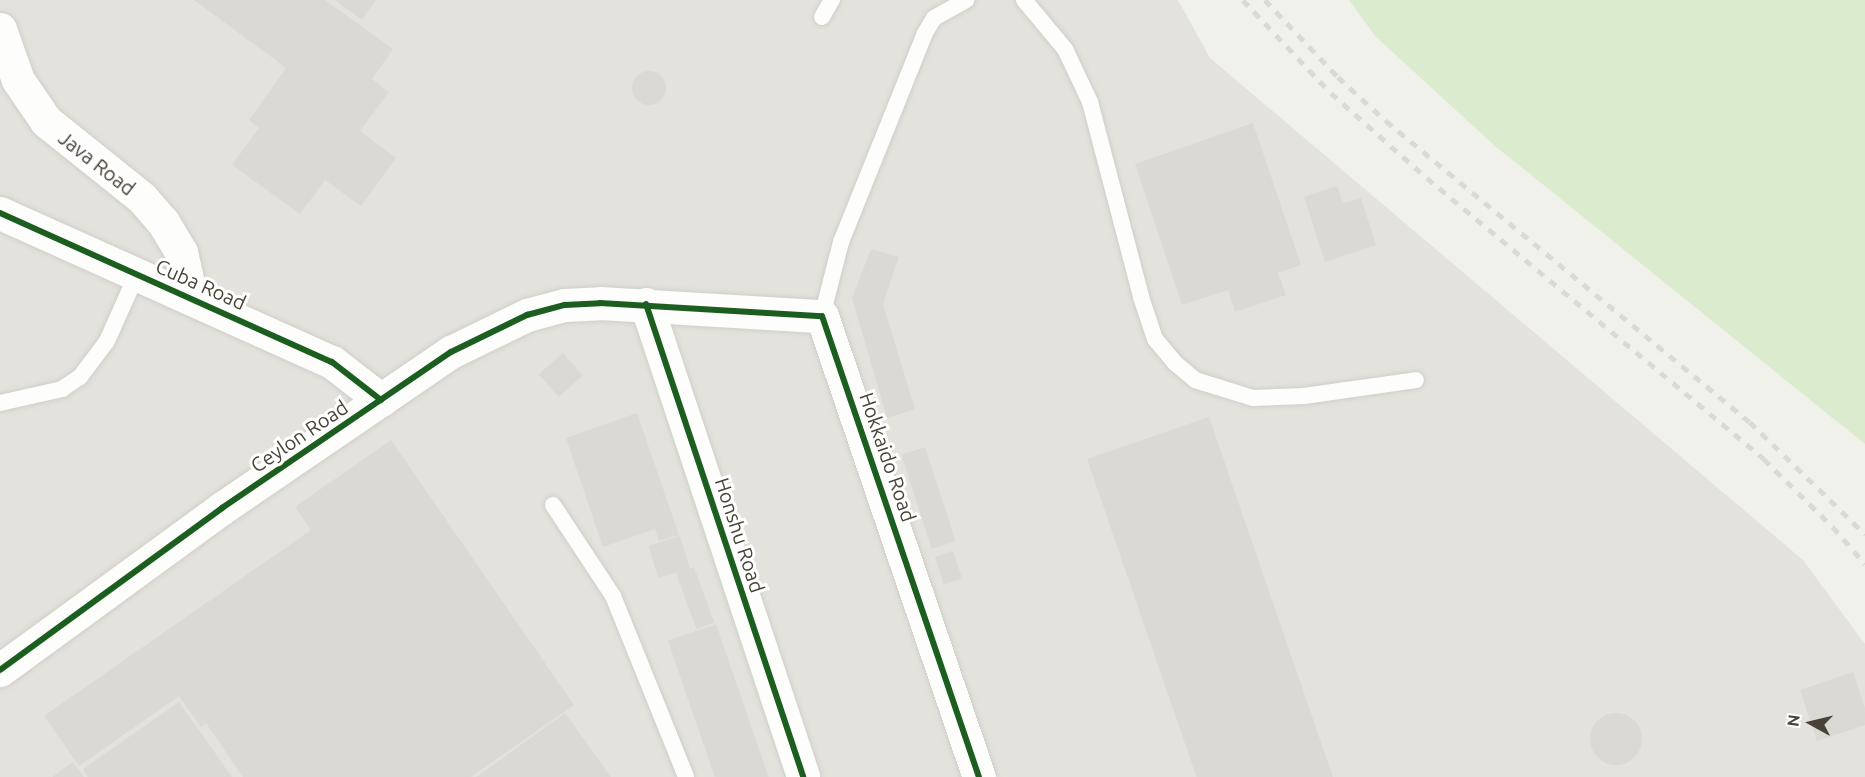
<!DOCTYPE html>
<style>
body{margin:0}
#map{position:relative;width:1865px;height:777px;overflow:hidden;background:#f1f1ec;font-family:Ubuntu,sans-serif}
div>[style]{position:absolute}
.industrial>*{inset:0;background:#e4e2dd}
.green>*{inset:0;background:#dbebcd}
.building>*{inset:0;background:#dbd9d4;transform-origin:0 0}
.round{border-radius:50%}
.roads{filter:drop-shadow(0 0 2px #cfcec9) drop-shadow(0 0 2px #cfcec9)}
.lane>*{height:16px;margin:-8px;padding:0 8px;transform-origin:8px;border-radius:8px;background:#fdfdfc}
.street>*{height:33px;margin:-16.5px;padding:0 16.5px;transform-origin:16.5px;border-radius:16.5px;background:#fdfdfc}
.rail>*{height:4.5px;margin-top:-2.25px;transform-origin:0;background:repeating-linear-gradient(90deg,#d9d9d8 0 8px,transparent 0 16px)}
.cycleway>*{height:6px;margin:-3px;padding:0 3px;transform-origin:3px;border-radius:3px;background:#1b5e20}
span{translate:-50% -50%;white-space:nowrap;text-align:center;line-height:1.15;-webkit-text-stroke:6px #fff;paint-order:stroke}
.street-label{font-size:20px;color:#474337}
.north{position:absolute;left:1781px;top:693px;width:60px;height:60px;-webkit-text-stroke:4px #fff;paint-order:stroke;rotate:278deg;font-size:16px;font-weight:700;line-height:24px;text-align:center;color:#474337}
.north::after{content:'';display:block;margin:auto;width:21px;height:27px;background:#474337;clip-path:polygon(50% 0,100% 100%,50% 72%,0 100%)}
</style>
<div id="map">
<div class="industrial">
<div style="clip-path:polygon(0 0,1178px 0,1210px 58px,1803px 560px,1865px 644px,1865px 777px,0 777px)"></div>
</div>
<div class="green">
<div style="clip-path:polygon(1349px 0,1865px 0,1865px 444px,1495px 146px,1375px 36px)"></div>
</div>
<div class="building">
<div style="clip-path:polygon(194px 0,325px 0,393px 49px,372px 79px,389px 92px,360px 131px,396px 158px,361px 206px,325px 180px,300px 214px,232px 165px,259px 128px,249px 120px,286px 68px)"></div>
<div style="clip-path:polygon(335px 0,376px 0,362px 20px)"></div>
<div class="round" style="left:632px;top:71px;width:34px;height:34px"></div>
<div style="clip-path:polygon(1253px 123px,1301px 265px,1278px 273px,1286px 295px,1235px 312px,1228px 290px,1182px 305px,1135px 164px)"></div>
<div style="clip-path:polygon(1337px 186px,1343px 203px,1361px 198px,1376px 245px,1325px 262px,1304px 197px)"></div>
<div style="clip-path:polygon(871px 249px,899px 257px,883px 304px,915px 409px,887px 418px,852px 298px)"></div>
<div style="left:563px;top:353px;width:30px;height:32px;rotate:49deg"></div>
<div style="clip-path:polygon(637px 413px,679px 535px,659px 541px,655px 529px,603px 547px,566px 438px)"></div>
<div style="left:1209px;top:417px;width:381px;height:129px;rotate:71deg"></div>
<div style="clip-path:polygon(391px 440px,574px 705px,471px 777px,243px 777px,206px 723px,201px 727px,179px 696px,79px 766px,44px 716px,311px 530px,295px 507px)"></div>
<div style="left:925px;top:447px;width:99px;height:25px;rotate:72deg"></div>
<div style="left:680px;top:536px;width:34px;height:33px;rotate:73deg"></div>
<div style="left:953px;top:551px;width:29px;height:19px;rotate:72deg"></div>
<div style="left:694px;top:567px;width:59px;height:19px;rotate:70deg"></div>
<div style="left:716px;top:624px;width:162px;height:51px;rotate:71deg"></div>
<div style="clip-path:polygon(1853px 672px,1865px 708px,1865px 725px,1817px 741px,1800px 690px)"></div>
<div style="clip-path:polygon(179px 702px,232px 777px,88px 777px,83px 769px)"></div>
<div style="clip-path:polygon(565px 713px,611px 777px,476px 777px)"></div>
<div class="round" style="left:1590px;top:713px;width:52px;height:52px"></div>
<div style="clip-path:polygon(73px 762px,84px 777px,52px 777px)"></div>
</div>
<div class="roads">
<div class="lane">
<div style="left:1024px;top:0;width:64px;rotate:50.1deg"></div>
<div style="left:1065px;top:49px;width:59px;rotate:64.7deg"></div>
<div style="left:1090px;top:102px;width:202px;rotate:75.3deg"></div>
<div style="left:1141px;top:297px;width:44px;rotate:71.6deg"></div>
<div style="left:1155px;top:339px;width:31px;rotate:50deg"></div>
<div style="left:1175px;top:363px;width:26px;rotate:40deg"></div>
<div style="left:1195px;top:380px;width:61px;rotate:17.2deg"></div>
<div style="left:1253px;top:398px;width:51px;rotate:-2.2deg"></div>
<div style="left:1304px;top:396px;width:113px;rotate:-8.1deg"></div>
<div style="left:822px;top:17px;width:20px;rotate:-60deg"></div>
<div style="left:822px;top:316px;width:76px;rotate:-75.6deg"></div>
<div style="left:841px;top:242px;width:225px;rotate:-68.1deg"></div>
<div style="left:925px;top:33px;width:17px;rotate:-59deg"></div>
<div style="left:934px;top:18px;width:37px;rotate:-29deg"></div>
<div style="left:0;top:403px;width:64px;rotate:-12.7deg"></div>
<div style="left:62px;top:389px;width:22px;rotate:-34deg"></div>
<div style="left:80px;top:377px;width:45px;rotate:-53.1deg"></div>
<div style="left:107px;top:341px;width:73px;rotate:-65.9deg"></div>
<div style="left:553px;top:505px;width:109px;rotate:56.6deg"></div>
<div style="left:613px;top:596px;width:195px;rotate:68deg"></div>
</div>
<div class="street">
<div style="left:0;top:29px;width:54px;rotate:70.6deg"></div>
<div style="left:18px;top:80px;width:50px;rotate:55.7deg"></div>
<div style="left:46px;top:121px;width:123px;rotate:38.7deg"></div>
<div style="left:142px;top:198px;width:32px;rotate:49deg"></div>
<div style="left:163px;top:222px;width:35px;rotate:59deg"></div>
<div style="left:181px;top:252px;width:45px;rotate:77.2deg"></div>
<div style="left:0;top:213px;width:364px;rotate:24.2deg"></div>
<div style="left:332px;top:362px;width:62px;rotate:37.8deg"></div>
<div style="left:646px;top:304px;width:498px;rotate:71.6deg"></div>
<div style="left:0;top:670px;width:275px;rotate:-36.1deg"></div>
<div style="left:222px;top:508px;width:277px;rotate:-34.3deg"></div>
<div style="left:451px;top:352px;width:85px;rotate:-26deg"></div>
<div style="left:527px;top:315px;width:39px;rotate:-15deg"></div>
<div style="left:565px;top:305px;width:35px;rotate:-3deg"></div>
<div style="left:600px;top:303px;width:222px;rotate:3.4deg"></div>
<div style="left:822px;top:316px;width:487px;rotate:71.2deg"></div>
</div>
</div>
<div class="rail">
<div style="left:1243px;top:0;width:128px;rotate:46.6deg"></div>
<div style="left:1331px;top:93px;width:128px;rotate:41.5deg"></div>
<div style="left:1427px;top:178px;width:439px;rotate:39.8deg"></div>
<div style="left:1764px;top:459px;width:97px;rotate:44.6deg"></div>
<div style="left:1833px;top:527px;width:49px;rotate:49.1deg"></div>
<div style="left:1265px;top:0;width:106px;rotate:46.5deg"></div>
<div style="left:1338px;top:77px;width:65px;rotate:42.5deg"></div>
<div style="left:1386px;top:121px;width:472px;rotate:39.6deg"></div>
<div style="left:1750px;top:422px;width:161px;rotate:44.2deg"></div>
</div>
<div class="cycleway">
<div style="left:0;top:213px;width:364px;rotate:24.2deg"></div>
<div style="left:332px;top:362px;width:62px;rotate:37.8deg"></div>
<div style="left:646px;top:304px;width:498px;rotate:71.6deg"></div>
<div style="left:0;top:670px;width:275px;rotate:-36.1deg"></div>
<div style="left:222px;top:508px;width:277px;rotate:-34.3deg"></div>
<div style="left:451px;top:352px;width:85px;rotate:-26deg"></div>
<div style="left:527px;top:315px;width:39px;rotate:-15deg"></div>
<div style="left:565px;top:305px;width:35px;rotate:-3deg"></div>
<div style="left:600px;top:303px;width:222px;rotate:3.4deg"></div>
<div style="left:822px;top:316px;width:487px;rotate:71.2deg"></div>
</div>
<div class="street-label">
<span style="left:97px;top:163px;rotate:38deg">Java Road</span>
<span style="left:201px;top:284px;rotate:24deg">Cuba Road</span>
<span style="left:299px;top:436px;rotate:-34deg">Ceylon Road</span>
<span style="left:888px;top:457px;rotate:71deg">Hokkaido Road</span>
<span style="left:740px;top:535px;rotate:72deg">Honshu Road</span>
</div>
<div class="north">N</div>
</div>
